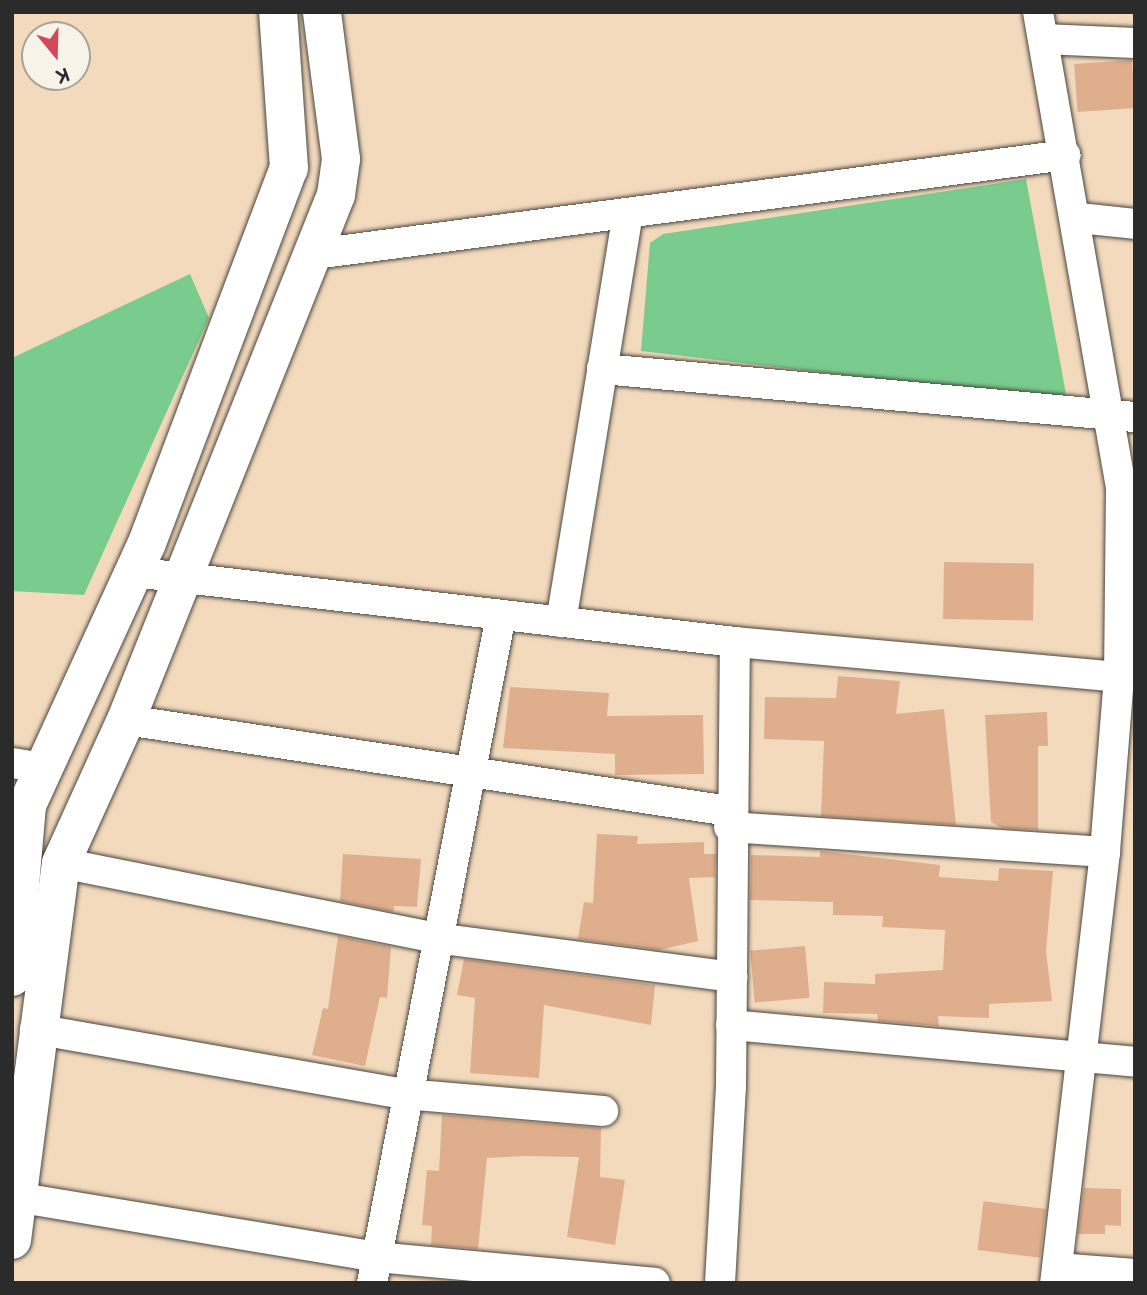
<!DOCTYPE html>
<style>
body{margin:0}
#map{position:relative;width:1147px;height:1295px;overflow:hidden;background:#f4dabd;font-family:"Balsamiq Sans",sans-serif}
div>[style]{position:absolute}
.green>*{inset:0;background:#79cc8e}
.building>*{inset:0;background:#dfaf8d;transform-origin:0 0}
.roads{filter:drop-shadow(0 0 2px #494541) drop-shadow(0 0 2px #494541)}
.minor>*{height:30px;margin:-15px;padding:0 15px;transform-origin:15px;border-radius:15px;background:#fff}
.tertiary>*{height:38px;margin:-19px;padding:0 19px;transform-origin:19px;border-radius:19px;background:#fff}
span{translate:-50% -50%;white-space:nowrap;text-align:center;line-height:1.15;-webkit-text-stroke:5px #f7f3e8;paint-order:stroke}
.frame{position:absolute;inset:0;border:14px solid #2b2b2b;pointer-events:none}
.north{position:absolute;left:21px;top:21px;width:70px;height:70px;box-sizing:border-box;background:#f7f3e8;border:2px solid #a5a39c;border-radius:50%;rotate:161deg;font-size:19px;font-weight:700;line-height:28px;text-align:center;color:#2b2b2b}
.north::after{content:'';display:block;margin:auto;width:24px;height:32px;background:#d1495b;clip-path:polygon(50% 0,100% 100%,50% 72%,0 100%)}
</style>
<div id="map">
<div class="green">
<div style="clip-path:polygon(1026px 179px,1066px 394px,1056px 400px,641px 351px,650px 243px,663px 234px)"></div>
<div style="clip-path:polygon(190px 274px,209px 318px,84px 595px,12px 591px,12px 358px)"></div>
</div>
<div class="building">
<div style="left:1132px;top:60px;width:48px;height:58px;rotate:86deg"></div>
<div style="left:944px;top:562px;width:90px;height:57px;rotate:1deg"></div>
<div style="clip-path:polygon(838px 676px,900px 681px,896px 714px,944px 709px,956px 825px,821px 816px,824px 741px,764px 739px,765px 697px,836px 698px)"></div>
<div style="clip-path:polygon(510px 687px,609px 693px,607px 716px,703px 715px,704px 774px,615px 775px,615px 754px,503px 748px)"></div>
<div style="clip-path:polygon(1047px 712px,1048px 746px,1038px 746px,1038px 830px,1002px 828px,991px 822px,985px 715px)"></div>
<div style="clip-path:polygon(597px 834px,638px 836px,637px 844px,704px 842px,704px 854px,716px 854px,715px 877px,689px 878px,698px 941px,659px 950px,578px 939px,584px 902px,593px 903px)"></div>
<div style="clip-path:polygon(820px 851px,940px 865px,939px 877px,998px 881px,999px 868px,1053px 871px,1046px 951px,1052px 1001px,989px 1004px,989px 1018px,938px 1016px,939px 1026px,878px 1021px,877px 1014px,823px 1013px,824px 982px,875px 984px,875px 974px,943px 970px,945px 930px,882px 927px,883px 916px,833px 915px,833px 902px,750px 900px,751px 855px,820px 857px)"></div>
<div style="clip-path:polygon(343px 854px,421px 859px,417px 907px,394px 906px,393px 912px,340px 901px)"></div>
<div style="clip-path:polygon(338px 936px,391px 947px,387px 998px,380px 997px,365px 1066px,312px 1055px,323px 1008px,328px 1009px)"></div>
<div style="left:805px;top:946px;width:52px;height:55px;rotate:85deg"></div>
<div style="clip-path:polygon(464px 959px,655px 985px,651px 1025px,544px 1005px,539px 1078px,470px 1073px,475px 998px,457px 995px)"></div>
<div style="clip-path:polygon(442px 1115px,601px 1128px,600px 1177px,625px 1180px,615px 1245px,567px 1237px,579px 1157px,525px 1156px,487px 1158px,478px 1249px,431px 1245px,432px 1226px,422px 1225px,427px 1170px,439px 1171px)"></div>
<div style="clip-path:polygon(1084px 1188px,1121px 1189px,1121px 1226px,1105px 1225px,1105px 1234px,1078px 1234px)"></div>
<div style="left:1046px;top:1209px;width:49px;height:63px;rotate:97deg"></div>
</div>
<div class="roads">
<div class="minor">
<div style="left:1038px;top:12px;width:482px;rotate:80.1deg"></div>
<div style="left:1121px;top:487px;width:190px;rotate:90.6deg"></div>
<div style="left:1119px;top:677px;width:176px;rotate:94.6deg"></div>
<div style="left:1105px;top:852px;width:434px;rotate:96.6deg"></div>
<div style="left:1043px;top:39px;width:92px;rotate:2.5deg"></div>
<div style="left:1079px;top:218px;width:56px;rotate:6.1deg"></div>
<div style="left:315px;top:254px;width:757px;rotate:-7.51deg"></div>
<div style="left:602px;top:369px;width:535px;rotate:5.15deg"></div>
<div style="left:133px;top:572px;width:606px;rotate:6.63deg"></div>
<div style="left:735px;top:642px;width:386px;rotate:5.2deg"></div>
<div style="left:561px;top:622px;width:414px;rotate:-80.7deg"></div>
<div style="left:126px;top:720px;width:610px;rotate:8.58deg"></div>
<div style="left:12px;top:763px;width:31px;rotate:9deg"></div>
<div style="left:729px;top:827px;width:377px;rotate:3.8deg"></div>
<div style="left:61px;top:863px;width:382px;rotate:11.3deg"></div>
<div style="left:436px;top:938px;width:299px;rotate:7.5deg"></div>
<div style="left:731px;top:1025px;width:406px;rotate:5.2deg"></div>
<div style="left:35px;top:1029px;width:376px;rotate:10deg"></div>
<div style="left:405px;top:1094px;width:199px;rotate:4.9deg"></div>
<div style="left:15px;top:1197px;width:366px;rotate:9.4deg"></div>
<div style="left:376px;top:1257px;width:280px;rotate:5.3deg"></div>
<div style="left:1057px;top:1268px;width:78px;rotate:4.4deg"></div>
<div style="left:372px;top:1283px;width:680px;rotate:-79.07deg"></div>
<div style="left:720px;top:1283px;width:196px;rotate:-86.8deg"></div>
<div style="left:731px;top:1087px;width:445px;rotate:-89.5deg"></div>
</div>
<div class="tertiary">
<div style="left:12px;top:977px;width:173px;rotate:-85deg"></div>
<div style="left:27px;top:805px;width:288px;rotate:-65.4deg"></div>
<div style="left:147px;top:543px;width:401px;rotate:-69.3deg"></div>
<div style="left:289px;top:168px;width:156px;rotate:-94deg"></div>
<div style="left:12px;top:1240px;width:380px;rotate:-82.6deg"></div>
<div style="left:61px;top:863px;width:157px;rotate:-65.6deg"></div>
<div style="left:126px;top:720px;width:565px;rotate:-68.2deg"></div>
<div style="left:336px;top:195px;width:36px;rotate:-82deg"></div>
<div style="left:341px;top:159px;width:148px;rotate:-97.4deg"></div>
</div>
</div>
<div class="frame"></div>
<div class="north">K</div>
</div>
